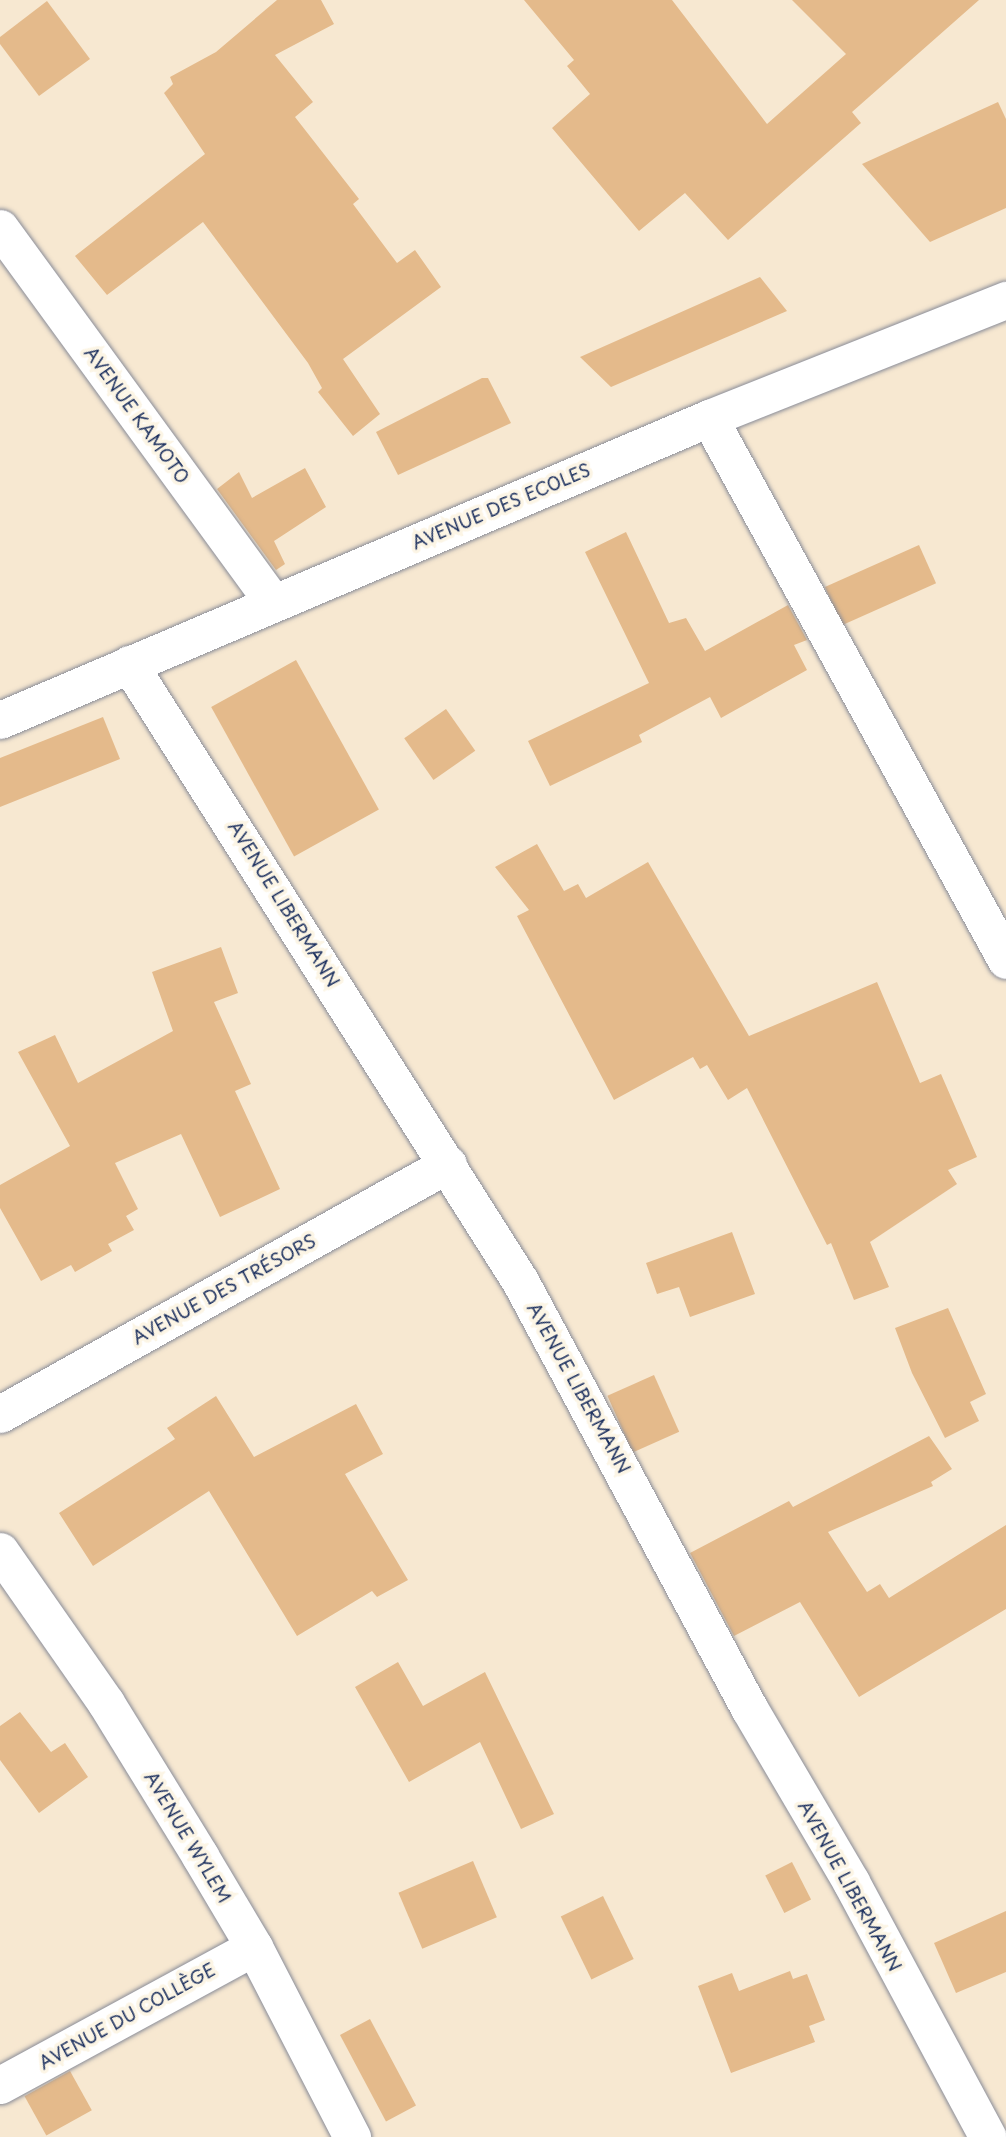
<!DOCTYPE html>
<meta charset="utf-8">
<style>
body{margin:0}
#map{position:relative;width:1006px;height:2137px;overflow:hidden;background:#f7e8d1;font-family:"Playpen Sans",sans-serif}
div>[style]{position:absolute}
.building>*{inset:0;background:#e4ba8b;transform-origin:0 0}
.roads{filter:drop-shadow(0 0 2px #898c98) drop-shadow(0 0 2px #898c98)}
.minor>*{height:37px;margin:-18.5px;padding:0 18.5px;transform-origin:18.5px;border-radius:18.5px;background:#fff}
span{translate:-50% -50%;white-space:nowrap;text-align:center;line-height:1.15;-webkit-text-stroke:7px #fcf5e5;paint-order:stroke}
.street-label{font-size:18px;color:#1b2f5e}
</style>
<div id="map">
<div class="building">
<div style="clip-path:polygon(277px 0,321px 0,334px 24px,275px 55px,313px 102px,295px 117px,359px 199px,353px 204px,397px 263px,415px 250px,441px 287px,343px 359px,380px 414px,353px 436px,318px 392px,322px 388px,308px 363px,203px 222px,107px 295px,75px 256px,205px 154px,164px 93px,173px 84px,170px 77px,216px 52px)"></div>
<div style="clip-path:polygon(524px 0,672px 0,767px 124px,846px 54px,792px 0,979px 0,852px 112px,861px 123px,728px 240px,685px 193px,639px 231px,552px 128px,590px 94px,567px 66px,574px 60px)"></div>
<div style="clip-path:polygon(47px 1px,90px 59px,39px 96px,0 44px,0 37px)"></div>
<div style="clip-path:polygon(998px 102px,1006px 119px,1006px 208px,930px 242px,862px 164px)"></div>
<div style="clip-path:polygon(760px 277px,787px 311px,611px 387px,580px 357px)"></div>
<div style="clip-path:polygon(482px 378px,488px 378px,511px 423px,398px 475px,376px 432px)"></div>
<div style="clip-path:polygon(305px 468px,326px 507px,274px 541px,285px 564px,276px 570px,217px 489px,239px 472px,252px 498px)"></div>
<div style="clip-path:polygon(626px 532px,669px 623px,686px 618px,705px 651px,788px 605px,807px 640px,794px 645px,807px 670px,721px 718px,710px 697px,639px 735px,642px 742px,550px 786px,528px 741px,649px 683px,585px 552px)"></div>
<div style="left:919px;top:545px;width:42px;height:103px;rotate:66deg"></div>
<div style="left:296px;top:660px;width:171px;height:97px;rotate:61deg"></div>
<div style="left:446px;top:709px;width:51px;height:51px;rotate:55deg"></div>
<div style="clip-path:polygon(103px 717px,120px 759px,0 807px,0 758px)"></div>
<div style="clip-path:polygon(537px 844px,564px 891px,578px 884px,586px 898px,648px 862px,749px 1036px,877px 982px,920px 1083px,941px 1074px,977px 1157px,948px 1170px,957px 1184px,870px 1242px,889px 1287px,854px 1300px,831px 1243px,827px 1245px,747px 1088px,728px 1100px,707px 1065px,700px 1069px,693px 1057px,614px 1100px,517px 916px,529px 910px,495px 867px)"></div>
<div style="clip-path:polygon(221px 947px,238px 993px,214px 1002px,251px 1084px,235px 1091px,280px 1189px,220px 1217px,181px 1134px,115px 1163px,138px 1209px,126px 1216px,134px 1230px,108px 1244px,112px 1251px,75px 1272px,71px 1265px,41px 1281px,0 1208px,0 1185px,70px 1146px,18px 1052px,55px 1035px,78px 1083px,173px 1031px,152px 972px)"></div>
<div style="clip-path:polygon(732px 1232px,755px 1294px,690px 1317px,679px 1287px,657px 1294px,646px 1263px)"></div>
<div style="clip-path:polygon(948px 1308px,986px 1394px,970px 1402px,979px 1421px,945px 1438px,912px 1373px,895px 1328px)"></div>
<div style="left:654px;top:1375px;width:62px;height:51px;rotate:66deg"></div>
<div style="clip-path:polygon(216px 1396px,254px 1457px,356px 1404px,383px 1454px,345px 1474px,408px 1580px,377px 1597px,372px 1591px,297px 1636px,209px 1491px,93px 1566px,59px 1513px,175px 1439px,167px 1428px)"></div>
<div style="clip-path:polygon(929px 1436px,952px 1469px,931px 1482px,933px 1486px,828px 1532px,867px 1592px,880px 1584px,889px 1598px,1006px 1525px,1006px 1609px,859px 1697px,800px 1602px,734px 1636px,690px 1553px,789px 1501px,793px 1507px)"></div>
<div style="clip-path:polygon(398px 1662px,423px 1706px,485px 1672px,554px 1814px,521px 1829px,480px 1742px,409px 1782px,355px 1687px)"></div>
<div style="clip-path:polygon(20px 1712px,51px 1752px,65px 1743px,88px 1777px,39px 1813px,0 1760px,0 1726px)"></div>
<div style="left:473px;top:1861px;width:61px;height:81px;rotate:67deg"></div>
<div style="left:792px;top:1862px;width:42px;height:30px;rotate:63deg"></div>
<div style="left:603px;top:1896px;width:70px;height:47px;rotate:64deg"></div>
<div style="clip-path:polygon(1006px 1911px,1006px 1972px,956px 1993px,934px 1943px)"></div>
<div style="clip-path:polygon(790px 1971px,793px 1979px,807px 1974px,825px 2020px,809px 2026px,815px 2042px,731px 2073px,698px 1986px,732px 1973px,739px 1991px)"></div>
<div style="left:370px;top:2019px;width:98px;height:34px;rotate:62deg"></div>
<div style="left:70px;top:2071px;width:45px;height:52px;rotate:61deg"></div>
</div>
<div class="roads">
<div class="minor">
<div style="left:0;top:228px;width:463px;rotate:53.9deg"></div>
<div style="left:709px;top:418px;width:618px;rotate:61.28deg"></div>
<div style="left:129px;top:664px;width:730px;rotate:57.64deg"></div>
<div style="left:520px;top:1281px;width:485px;rotate:61.8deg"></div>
<div style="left:749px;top:1708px;width:202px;rotate:59.6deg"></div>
<div style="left:851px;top:1882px;width:289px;rotate:61.8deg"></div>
<div style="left:0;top:720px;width:771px;rotate:-23.07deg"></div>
<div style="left:709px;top:418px;width:320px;rotate:-21.7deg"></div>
<div style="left:0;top:1414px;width:513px;rotate:-29.16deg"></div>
<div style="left:0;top:1551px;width:185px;rotate:55.1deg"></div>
<div style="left:106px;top:1703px;width:180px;rotate:58.4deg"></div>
<div style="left:200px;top:1856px;width:106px;rotate:59.3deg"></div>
<div style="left:254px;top:1947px;width:214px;rotate:62.7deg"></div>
<div style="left:0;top:2085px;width:289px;rotate:-28.5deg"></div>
</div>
</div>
<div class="street-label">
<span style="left:137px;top:415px;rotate:54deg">AVENUE KAMOTO</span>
<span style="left:501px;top:506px;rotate:-23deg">AVENUE DES ECOLES</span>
<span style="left:284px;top:904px;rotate:58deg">AVENUE LIBERMANN</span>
<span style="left:224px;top:1289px;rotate:-29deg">AVENUE DES TRÉSORS</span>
<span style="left:579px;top:1388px;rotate:61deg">AVENUE LIBERMANN</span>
<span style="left:188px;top:1837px;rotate:59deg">AVENUE WYLEM</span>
<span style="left:850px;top:1886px;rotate:61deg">AVENUE LIBERMANN</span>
<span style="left:127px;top:2016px;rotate:-29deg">AVENUE DU COLLÈGE</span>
</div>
</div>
